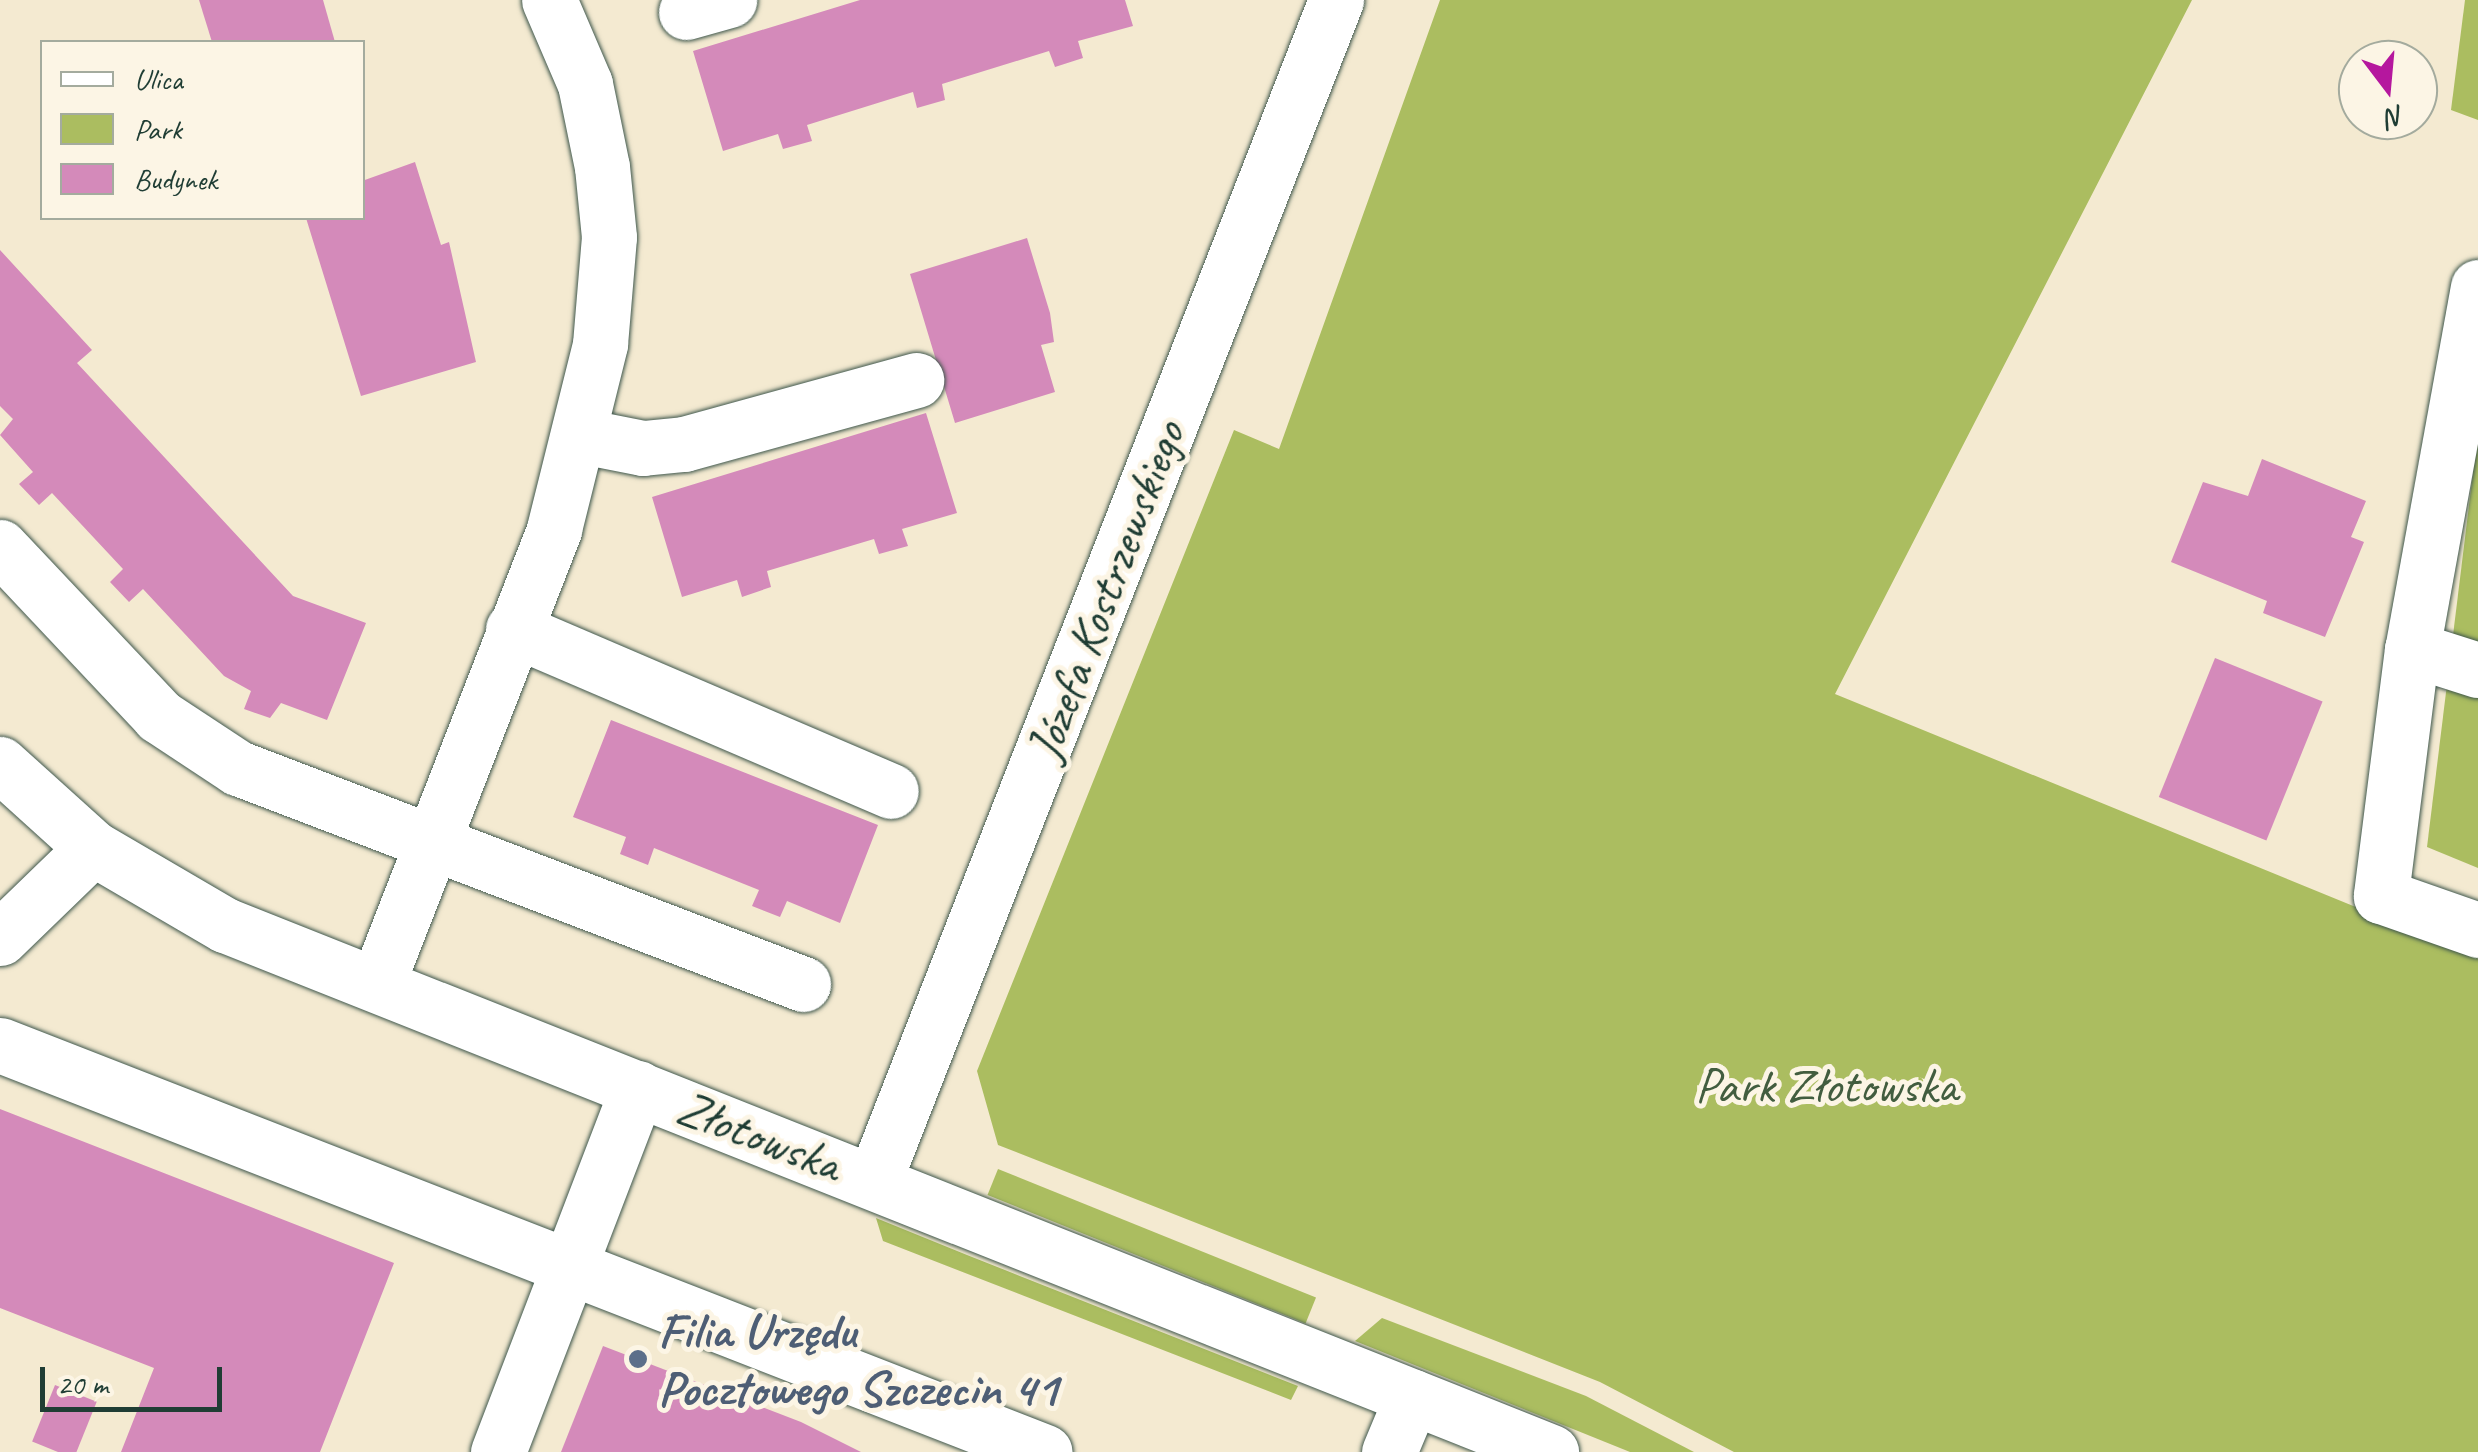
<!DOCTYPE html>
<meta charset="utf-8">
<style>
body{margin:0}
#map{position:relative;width:2478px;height:1452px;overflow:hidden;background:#f4ead1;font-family:Caveat,sans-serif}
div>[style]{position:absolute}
.green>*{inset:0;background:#abbd60;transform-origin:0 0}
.building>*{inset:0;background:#d48aba;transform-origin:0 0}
.roads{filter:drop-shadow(0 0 2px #3f574c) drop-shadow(0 0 2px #3f574c)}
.minor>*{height:55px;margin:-27.5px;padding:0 27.5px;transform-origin:27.5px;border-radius:27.5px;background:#fff}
.dots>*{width:28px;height:28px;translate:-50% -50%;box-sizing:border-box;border:5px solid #fcf5e5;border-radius:50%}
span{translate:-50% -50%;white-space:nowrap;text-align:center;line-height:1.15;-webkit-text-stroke:10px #fcf5e5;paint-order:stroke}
.street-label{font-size:50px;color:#1f3d34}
.park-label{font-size:50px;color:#425d3f}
.service-label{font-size:50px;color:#4e5e75;font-weight:700}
.left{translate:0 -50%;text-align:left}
.legend{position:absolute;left:40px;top:40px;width:325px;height:180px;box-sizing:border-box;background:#fcf5e5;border:2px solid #a4ab9e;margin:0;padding:12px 18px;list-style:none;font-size:30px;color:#1f3d34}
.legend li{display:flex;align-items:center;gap:20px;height:50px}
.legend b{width:50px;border:2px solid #a4ab9e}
.north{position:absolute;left:2338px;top:40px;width:100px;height:100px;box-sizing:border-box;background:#fcf5e5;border:2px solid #a4ab9e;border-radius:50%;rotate:164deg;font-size:28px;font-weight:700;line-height:40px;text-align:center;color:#1f3d34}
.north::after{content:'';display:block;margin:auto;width:35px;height:45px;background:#b5179e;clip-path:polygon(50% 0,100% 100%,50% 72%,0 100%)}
.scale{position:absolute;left:40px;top:1367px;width:182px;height:45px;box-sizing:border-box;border:5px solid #1f3d34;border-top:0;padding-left:12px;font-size:30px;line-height:35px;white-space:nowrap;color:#1f3d34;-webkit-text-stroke:8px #fcf5e5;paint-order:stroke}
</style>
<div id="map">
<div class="green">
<div style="clip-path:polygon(1440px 0,2192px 0,1835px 694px,2478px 957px,2478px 1452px,1734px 1452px,1600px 1382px,998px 1145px,977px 1071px,1234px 430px,1279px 449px)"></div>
<div style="clip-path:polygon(2465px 0,2478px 0,2478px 120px,2451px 110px)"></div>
<div style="clip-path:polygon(2478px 432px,2478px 868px,2427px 847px)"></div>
<div style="left:998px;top:1169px;width:343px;height:28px;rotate:22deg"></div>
<div style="clip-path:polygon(876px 1218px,967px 1255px,1298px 1386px,1291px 1400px,883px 1241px)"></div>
<div style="clip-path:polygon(1382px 1318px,1586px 1396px,1694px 1452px,1630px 1452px,1355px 1341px)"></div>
</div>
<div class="building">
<div style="clip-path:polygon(199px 0,323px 0,335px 42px,212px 42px)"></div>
<div style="clip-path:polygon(860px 0,1125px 0,1133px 26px,1078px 41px,1083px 58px,1055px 67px,1049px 51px,942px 84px,945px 100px,917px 108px,913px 92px,807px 125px,812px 141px,783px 149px,778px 134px,723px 151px,693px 51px)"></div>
<div style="clip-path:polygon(415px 162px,441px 245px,449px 242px,476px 362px,361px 396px,306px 218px,362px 218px,362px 181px)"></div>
<div style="clip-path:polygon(1027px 238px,1050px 313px,1054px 342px,1041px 345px,1055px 392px,955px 423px,910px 274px)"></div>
<div style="clip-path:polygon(0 250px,92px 350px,77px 363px,293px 596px,366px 623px,327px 720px,281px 703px,270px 718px,244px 709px,251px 691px,224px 676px,143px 589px,129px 602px,110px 582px,123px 569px,52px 493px,39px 505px,19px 484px,33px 472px,0 435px,13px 419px,0 406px)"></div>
<div style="clip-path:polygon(926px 413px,957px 513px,902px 529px,908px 546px,879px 554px,874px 539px,767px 571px,771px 587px,742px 597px,737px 580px,682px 597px,652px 497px)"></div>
<div style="clip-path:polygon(2262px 459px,2366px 501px,2351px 537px,2364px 542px,2325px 637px,2263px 613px,2267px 601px,2171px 562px,2203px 482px,2248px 496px)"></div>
<div style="left:2215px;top:658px;width:116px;height:150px;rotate:22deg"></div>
<div style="clip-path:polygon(611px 720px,878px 825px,840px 923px,787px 901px,780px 917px,752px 906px,759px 890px,654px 848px,648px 865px,620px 854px,626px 837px,573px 817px)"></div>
<div style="clip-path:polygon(0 1109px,394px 1263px,320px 1452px,121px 1452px,154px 1368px,0 1308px)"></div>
<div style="clip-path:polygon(603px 1346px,801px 1422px,861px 1452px,561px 1452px)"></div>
<div style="left:55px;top:1385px;width:45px;height:61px;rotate:22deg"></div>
</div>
<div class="roads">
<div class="minor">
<div style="left:686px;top:12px;width:45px;rotate:-15.6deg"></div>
<div style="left:2478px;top:287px;width:368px;rotate:100.3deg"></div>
<div style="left:2412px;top:649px;width:249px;rotate:97.2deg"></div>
<div style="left:2381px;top:896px;width:103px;rotate:19.3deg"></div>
<div style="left:582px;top:436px;width:62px;rotate:11.1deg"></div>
<div style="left:643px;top:448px;width:41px;rotate:-5.6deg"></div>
<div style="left:684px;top:444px;width:241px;rotate:-15.4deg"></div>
<div style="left:0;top:547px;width:232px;rotate:46.7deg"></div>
<div style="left:159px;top:716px;width:95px;rotate:33.4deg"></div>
<div style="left:238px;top:768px;width:605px;rotate:20.92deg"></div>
<div style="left:513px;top:629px;width:411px;rotate:23.2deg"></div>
<div style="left:2412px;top:649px;width:69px;rotate:17.7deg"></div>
<div style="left:0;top:764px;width:125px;rotate:42.1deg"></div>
<div style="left:93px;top:848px;width:153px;rotate:30.3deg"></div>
<div style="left:225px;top:925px;width:1427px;rotate:21.67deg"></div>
<div style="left:0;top:938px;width:129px;rotate:-44.1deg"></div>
<div style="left:377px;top:984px;width:488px;rotate:-68.7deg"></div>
<div style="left:554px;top:529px;width:191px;rotate:-76deg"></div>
<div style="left:600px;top:344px;width:107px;rotate:-85.2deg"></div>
<div style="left:609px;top:237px;width:70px;rotate:-95.7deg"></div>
<div style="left:602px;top:167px;width:85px;rotate:-101.6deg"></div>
<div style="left:585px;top:84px;width:91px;rotate:-113.2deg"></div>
<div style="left:0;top:1045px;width:1121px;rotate:21.28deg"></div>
<div style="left:874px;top:1181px;width:1268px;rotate:-68.63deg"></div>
<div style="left:498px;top:1452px;width:390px;rotate:-69deg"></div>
<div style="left:1389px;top:1452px;width:60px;rotate:-67.3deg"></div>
</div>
</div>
<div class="dots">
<div style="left:638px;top:1359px;background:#5c6f8a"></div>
</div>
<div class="street-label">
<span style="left:1106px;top:591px;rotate:-69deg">Józefa Kostrzewskiego</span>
<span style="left:759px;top:1136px;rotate:21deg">Złotowska</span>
</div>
<div class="park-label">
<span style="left:1826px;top:1086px">Park Złotowska</span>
</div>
<div class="service-label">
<span class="left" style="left:658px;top:1359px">Filia Urzędu<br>Pocztowego Szczecin 41</span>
</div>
<ul class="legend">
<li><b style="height:12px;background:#fff"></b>Ulica</li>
<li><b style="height:28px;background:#abbd60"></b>Park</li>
<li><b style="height:28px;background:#d48aba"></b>Budynek</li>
</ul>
<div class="north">N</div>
<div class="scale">20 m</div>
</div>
